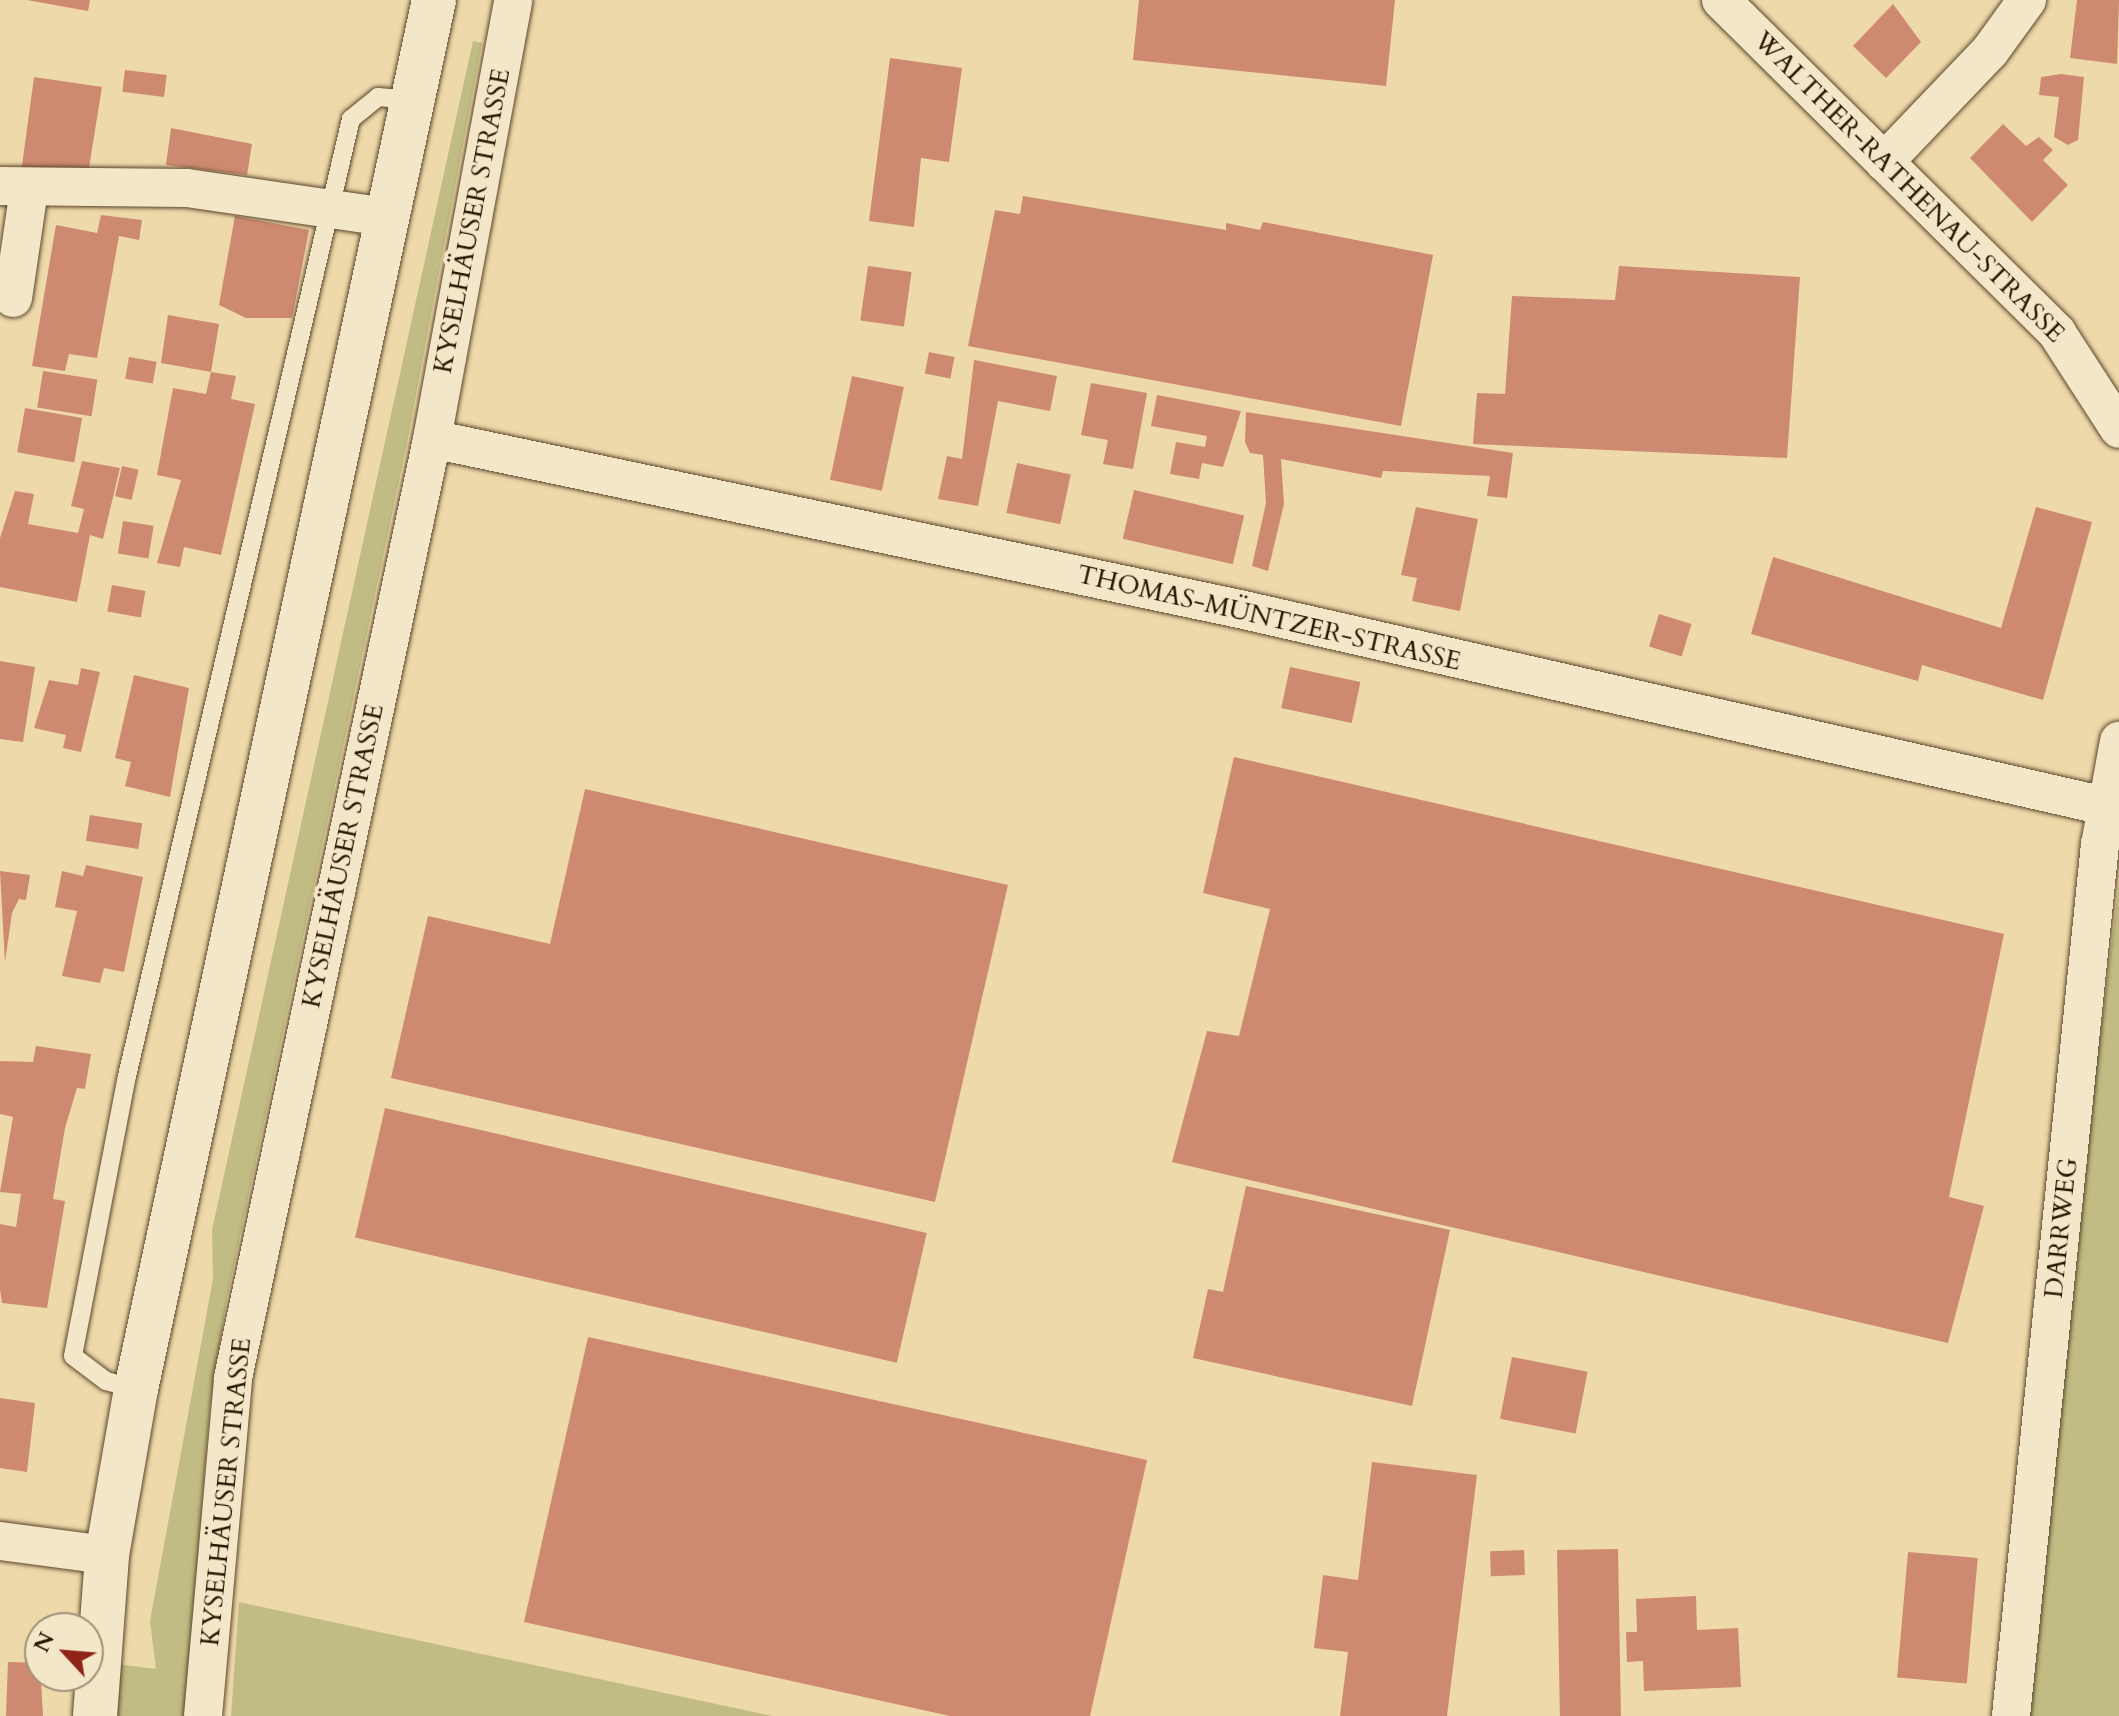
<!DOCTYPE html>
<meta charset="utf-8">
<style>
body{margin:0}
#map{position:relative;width:2119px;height:1716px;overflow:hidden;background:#eed9aa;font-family:Cardo,serif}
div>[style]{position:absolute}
.green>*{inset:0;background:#c1bc83}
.building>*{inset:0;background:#ce8a70;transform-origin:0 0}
.roads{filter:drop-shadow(0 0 2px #5a462b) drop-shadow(0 0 2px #5a462b)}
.service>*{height:18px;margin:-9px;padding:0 9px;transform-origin:9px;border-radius:9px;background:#f4e6c8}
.minor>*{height:38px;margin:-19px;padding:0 19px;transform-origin:19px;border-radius:19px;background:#f4e6c8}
.secondary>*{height:44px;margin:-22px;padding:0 22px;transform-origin:22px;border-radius:22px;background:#f4e6c8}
span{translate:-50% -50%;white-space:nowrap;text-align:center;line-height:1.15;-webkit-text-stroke:8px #f4e6c8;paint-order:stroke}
.street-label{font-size:26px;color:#281501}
.north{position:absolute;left:24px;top:1612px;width:80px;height:80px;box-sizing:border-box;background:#f4e6c8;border:2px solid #a29278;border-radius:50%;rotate:296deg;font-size:22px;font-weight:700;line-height:32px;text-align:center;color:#281501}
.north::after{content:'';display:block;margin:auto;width:28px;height:36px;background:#8f2418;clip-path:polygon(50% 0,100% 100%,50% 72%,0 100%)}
</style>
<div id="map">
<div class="green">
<div style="clip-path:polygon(473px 41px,482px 43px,407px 443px,226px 1303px,210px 1407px,185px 1716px,114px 1716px,116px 1664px,156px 1669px,150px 1621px,213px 1279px,212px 1230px)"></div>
<div style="clip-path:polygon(2119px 885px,2119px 1716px,2030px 1716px,2091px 1109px)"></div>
<div style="clip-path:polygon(239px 1602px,772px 1716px,231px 1716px)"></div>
</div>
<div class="building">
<div style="clip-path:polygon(27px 0,90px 0,88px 11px)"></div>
<div style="clip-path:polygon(1139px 0,1395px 0,1386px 86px,1133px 60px)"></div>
<div style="clip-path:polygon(2077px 0,2119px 0,2117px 64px,2070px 58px)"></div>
<div style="clip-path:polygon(1893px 4px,1921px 42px,1886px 78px,1853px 46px)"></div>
<div style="clip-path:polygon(890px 58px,962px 68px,949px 162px,921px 158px,914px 227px,869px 221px)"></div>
<div style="left:125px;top:70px;width:42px;height:22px;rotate:7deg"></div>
<div style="clip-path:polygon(2061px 74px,2084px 77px,2078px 140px,2068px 145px,2054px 137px,2059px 97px,2039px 95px,2041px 77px)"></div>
<div style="clip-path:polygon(34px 77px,102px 87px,88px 174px,55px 168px,54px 178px,21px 173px)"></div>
<div style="clip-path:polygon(2003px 124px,2026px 146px,2039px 137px,2053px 150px,2043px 160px,2068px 185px,2032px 222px,1970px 158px)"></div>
<div style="clip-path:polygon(171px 128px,252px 144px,247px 175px,166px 165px)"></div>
<div style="clip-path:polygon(1023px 196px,1226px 230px,1226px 223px,1260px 230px,1263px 222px,1433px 255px,1401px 426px,968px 346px,995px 210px,1020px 214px)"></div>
<div style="clip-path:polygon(101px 215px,142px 220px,139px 240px,119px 236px,97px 358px,69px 354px,65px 371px,32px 366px,56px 225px,97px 233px)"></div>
<div style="clip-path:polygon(235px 216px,309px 230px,292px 318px,246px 318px,219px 305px)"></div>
<div style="left:868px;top:266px;width:44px;height:55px;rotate:8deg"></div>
<div style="clip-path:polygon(1619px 266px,1800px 277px,1787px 458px,1473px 444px,1477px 393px,1505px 394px,1512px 296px,1615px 300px)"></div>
<div style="clip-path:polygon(168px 315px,219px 324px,211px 372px,236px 376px,231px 399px,255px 404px,221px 555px,184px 547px,180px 567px,157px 563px,181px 480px,157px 475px,173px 388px,206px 394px,211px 372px,161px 363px)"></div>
<div style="left:929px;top:352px;width:26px;height:22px;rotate:11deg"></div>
<div style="left:129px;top:357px;width:28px;height:22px;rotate:10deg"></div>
<div style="clip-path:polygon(974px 360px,1057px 376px,1050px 411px,998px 401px,978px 506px,938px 499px,947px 456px,962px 459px)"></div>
<div style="left:43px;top:371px;width:55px;height:37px;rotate:9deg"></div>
<div style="left:852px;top:376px;width:53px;height:106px;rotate:12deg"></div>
<div style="clip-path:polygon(1091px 383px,1147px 393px,1133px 469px,1103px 464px,1108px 440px,1081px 435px)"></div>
<div style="clip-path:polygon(1157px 395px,1241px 411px,1223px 467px,1202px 463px,1199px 479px,1170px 474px,1176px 442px,1205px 447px,1207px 436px,1151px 426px)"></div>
<div style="left:25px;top:408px;width:58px;height:45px;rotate:10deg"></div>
<div style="clip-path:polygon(1246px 412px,1513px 453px,1507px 498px,1487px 496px,1490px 476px,1383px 471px,1381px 478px,1281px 459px,1284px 504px,1268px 571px,1252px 566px,1266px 503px,1263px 455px,1250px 453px,1245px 442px)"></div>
<div style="clip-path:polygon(82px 461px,120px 468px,103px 539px,90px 535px,77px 602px,0 587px,0 538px,15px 491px,34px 494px,28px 524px,78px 533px,84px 509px,71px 506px)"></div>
<div style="left:1017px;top:463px;width:55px;height:51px;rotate:12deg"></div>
<div style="left:122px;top:466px;width:17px;height:31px;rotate:13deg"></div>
<div style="left:1134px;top:490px;width:113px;height:50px;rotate:13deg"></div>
<div style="clip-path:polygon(1416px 507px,1478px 519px,1460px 611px,1412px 601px,1417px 578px,1401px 575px)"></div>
<div style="clip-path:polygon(2036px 507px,2092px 522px,2043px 700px,1922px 665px,1918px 681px,1751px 634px,1773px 557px,2001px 628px)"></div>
<div style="left:123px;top:521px;width:31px;height:33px;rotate:9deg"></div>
<div style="left:112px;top:585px;width:34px;height:27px;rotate:10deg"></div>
<div style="left:1659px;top:614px;width:34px;height:34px;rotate:17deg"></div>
<div style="clip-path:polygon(0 661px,35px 667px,23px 742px,0 739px)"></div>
<div style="left:1290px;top:667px;width:72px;height:42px;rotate:12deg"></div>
<div style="clip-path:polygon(81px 668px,100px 672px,81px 752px,63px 748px,66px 735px,34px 728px,49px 680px,78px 685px)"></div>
<div style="clip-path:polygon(134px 675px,189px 688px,170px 797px,125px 786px,131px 762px,115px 758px)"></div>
<div style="clip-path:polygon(1234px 757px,2004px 934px,1949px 1197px,1984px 1206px,1948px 1343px,1172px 1162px,1207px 1031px,1239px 1036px,1270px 909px,1203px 893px)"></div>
<div style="clip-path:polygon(585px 789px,1008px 885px,935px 1202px,391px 1078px,428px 916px,550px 944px)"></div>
<div style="left:90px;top:815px;width:53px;height:26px;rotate:9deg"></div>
<div style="clip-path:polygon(86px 865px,143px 877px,124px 972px,104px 968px,100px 983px,62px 976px,77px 911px,55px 907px,62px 871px,83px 876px)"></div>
<div style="clip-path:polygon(0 871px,30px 875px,26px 900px,19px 899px,12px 913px,5px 962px)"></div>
<div style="clip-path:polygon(36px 1046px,91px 1054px,85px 1089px,77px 1088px,65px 1128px,53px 1199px,65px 1201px,47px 1308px,2px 1303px,0 1290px,0 1224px,16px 1227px,21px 1194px,0 1192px,13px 1117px,0 1114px,0 1061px,33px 1062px)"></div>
<div style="left:385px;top:1108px;width:556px;height:133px;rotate:13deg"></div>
<div style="clip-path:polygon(1246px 1186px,1450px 1230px,1412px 1406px,1193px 1358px,1208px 1289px,1223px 1292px)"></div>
<div style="clip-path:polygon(588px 1337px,1147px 1460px,1090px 1716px,950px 1716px,524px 1622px)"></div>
<div style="left:1512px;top:1357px;width:77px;height:63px;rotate:11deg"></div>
<div style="clip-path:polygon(0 1398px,35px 1403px,27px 1472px,0 1468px)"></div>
<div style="clip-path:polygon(1372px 1462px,1477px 1475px,1447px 1716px,1340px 1716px,1348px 1652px,1314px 1648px,1323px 1575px,1358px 1580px)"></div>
<div style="left:1618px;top:1549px;width:167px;height:61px;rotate:89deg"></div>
<div style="left:1524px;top:1550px;width:25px;height:34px;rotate:88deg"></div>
<div style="left:1908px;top:1552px;width:70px;height:126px;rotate:5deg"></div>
<div style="clip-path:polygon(1696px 1596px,1697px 1630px,1738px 1628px,1741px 1687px,1644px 1691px,1643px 1661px,1627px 1662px,1626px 1632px,1637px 1632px,1636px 1599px)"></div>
<div style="clip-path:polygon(8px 1662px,40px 1663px,43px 1716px,6px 1716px)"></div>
</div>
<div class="roads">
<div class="service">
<div style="left:136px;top:1389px;width:31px;rotate:-165deg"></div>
<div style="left:106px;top:1381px;width:41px;rotate:-142.9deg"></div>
<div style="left:73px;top:1356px;width:285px;rotate:-79.1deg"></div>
<div style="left:127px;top:1076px;width:983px;rotate:-76.83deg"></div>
<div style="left:351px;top:119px;width:35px;rotate:-39deg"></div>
<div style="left:378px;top:97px;width:35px;rotate:5deg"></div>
</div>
<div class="minor">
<div style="left:1721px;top:0;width:473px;rotate:44.7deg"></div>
<div style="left:2057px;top:333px;width:114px;rotate:57.1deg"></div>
<div style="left:1884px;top:162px;width:153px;rotate:-46.3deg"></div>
<div style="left:1990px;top:51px;width:63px;rotate:-54deg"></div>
<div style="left:0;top:186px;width:187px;rotate:0.6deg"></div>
<div style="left:187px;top:188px;width:202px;rotate:8.3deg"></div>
<div style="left:13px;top:298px;width:110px;rotate:-81.6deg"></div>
<div style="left:432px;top:439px;width:821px;rotate:11.89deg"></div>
<div style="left:1235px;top:608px;width:892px;rotate:12.82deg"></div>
<div style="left:0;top:1541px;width:108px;rotate:7.5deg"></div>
<div style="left:203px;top:1716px;width:339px;rotate:-84.9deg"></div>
<div style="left:233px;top:1378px;width:960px;rotate:-78.03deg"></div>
<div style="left:432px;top:439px;width:446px;rotate:-79.5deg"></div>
<div style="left:2011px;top:1716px;width:876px;rotate:-84.17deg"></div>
<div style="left:2100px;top:845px;width:106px;rotate:-79.6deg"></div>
</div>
<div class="secondary">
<div style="left:95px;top:1716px;width:161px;rotate:-85.7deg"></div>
<div style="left:107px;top:1555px;width:169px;rotate:-80.1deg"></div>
<div style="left:136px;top:1389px;width:1421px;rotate:-77.89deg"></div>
</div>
</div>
<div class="street-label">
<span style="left:1909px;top:187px;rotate:45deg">WALTHER-RATHENAU-STRASSE</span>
<span style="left:472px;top:221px;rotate:-79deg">KYSELHÄUSER STRASSE</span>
<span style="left:1269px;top:618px;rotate:13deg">THOMAS-MÜNTZER-STRASSE</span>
<span style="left:343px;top:856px;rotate:-78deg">KYSELHÄUSER STRASSE</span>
<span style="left:2061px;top:1228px;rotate:-84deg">DARRWEG</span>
<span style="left:226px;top:1492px;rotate:-84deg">KYSELHÄUSER STRASSE</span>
</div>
<div class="north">N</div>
</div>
